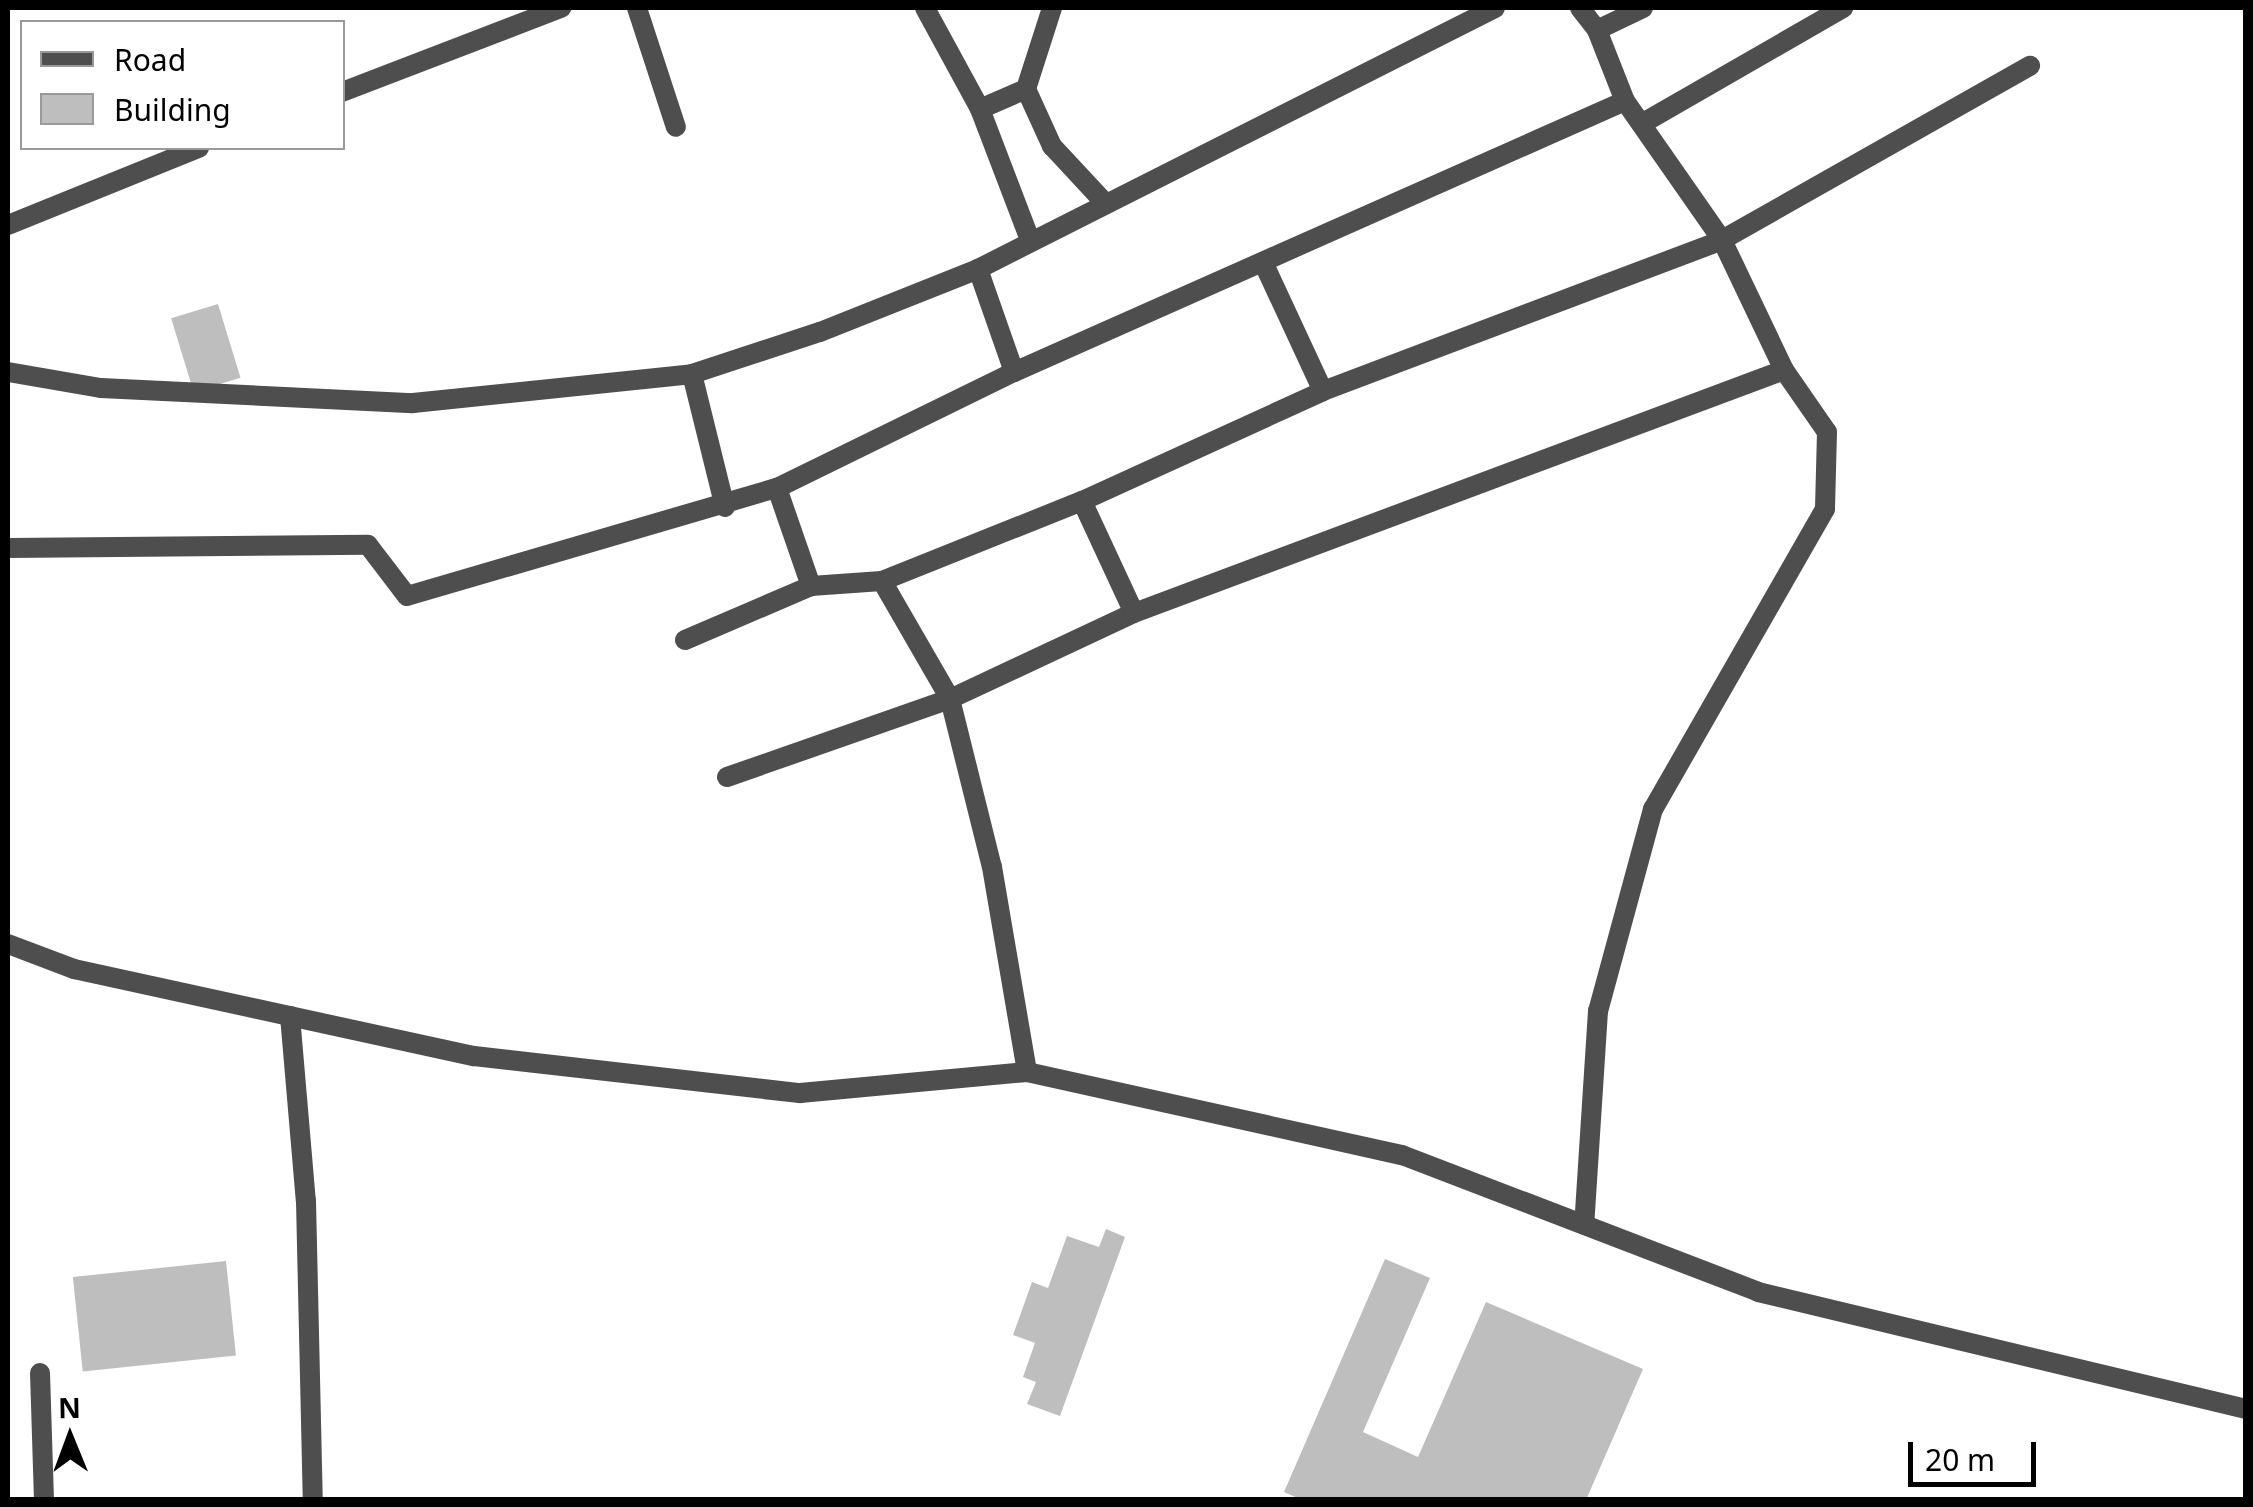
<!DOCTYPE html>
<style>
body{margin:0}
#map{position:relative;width:2253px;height:1507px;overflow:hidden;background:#fff;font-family:"Noto Sans",sans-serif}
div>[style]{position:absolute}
.building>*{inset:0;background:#bebebe;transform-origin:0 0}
.minor>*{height:20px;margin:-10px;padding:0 10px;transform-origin:10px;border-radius:10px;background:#4e4e4e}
.tertiary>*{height:20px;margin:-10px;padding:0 10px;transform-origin:10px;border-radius:10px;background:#4e4e4e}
span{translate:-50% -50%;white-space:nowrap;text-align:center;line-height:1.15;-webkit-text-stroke:8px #fff;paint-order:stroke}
.frame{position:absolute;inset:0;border:10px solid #000;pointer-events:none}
.legend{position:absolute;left:20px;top:20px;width:325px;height:130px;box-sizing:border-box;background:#fff;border:2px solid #999;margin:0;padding:12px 18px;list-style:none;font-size:30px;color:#000}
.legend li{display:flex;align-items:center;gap:20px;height:50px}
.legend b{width:50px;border:2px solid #999}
.north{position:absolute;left:20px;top:1387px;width:100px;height:100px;-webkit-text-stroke:8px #fff;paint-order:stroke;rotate:359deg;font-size:28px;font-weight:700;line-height:40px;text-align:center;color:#000}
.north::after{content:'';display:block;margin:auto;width:35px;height:45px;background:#000;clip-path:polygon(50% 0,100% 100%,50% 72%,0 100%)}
.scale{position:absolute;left:1908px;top:1442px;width:128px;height:45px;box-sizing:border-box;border:5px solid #000;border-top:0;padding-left:12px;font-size:30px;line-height:35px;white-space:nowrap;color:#000;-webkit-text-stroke:8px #fff;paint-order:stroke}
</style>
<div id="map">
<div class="building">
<div style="left:218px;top:304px;width:77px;height:49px;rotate:73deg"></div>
<div style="clip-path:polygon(1106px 1229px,1125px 1237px,1060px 1416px,1027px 1404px,1036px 1382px,1023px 1377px,1035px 1343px,1013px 1335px,1032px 1282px,1048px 1288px,1067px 1236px,1099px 1247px)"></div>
<div style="clip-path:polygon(1385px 1259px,1430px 1278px,1363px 1432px,1418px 1457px,1486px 1302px,1643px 1369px,1586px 1500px,1302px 1500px,1284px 1492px)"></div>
<div style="left:226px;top:1261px;width:95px;height:154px;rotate:84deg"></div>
</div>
<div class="minor">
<div style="left:637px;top:8px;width:125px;rotate:71.9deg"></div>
<div style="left:925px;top:8px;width:115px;rotate:61.4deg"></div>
<div style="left:980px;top:109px;width:140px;rotate:69.1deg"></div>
<div style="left:1052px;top:8px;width:85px;rotate:107.8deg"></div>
<div style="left:1026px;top:89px;width:63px;rotate:65.5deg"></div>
<div style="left:1052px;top:146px;width:76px;rotate:47.1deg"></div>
<div style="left:1580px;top:8px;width:28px;rotate:52deg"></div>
<div style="left:1597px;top:30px;width:76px;rotate:68.5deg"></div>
<div style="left:1625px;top:101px;width:169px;rotate:55.1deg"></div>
<div style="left:1722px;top:240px;width:144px;rotate:64.5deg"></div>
<div style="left:1784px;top:370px;width:75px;rotate:55.3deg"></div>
<div style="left:1827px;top:432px;width:77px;rotate:91.5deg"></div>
<div style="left:1825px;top:509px;width:346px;rotate:119.8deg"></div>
<div style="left:1653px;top:809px;width:209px;rotate:105.2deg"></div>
<div style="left:1598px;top:1011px;width:214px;rotate:93.7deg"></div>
<div style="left:1597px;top:30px;width:51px;rotate:-25.6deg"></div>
<div style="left:342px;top:92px;width:235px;rotate:-21deg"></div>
<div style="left:980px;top:109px;width:50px;rotate:-23.5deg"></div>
<div style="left:1643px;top:123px;width:231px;rotate:-29.9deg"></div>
<div style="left:8px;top:225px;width:206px;rotate:-22deg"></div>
<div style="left:1263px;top:262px;width:142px;rotate:65.1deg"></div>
<div style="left:978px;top:269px;width:579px;rotate:-26.79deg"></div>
<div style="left:8px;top:372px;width:94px;rotate:9.8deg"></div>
<div style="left:101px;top:388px;width:312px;rotate:2.8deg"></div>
<div style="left:413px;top:403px;width:281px;rotate:-5.9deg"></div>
<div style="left:692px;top:374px;width:135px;rotate:-18.2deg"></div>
<div style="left:820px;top:332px;width:170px;rotate:-21.7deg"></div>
<div style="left:978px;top:269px;width:109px;rotate:70.7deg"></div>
<div style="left:1014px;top:372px;width:668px;rotate:-23.92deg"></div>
<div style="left:692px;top:374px;width:137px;rotate:76.1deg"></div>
<div style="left:777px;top:488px;width:264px;rotate:-26.1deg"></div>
<div style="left:1082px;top:501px;width:123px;rotate:65.1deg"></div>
<div style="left:8px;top:548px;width:360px;rotate:-0.5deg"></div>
<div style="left:368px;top:545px;width:64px;rotate:52.6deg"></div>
<div style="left:407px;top:596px;width:385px;rotate:-16.3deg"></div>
<div style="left:777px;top:488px;width:104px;rotate:70.9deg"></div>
<div style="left:882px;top:581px;width:215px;rotate:-21.8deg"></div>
<div style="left:1082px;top:501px;width:265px;rotate:-24.5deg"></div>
<div style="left:1323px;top:391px;width:427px;rotate:-20.7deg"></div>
<div style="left:1722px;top:240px;width:354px;rotate:-29.5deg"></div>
<div style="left:685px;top:640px;width:137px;rotate:-23.2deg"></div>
<div style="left:811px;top:586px;width:71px;rotate:-4deg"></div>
<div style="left:882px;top:581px;width:136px;rotate:60deg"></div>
<div style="left:950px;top:699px;width:203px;rotate:-25.1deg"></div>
<div style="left:1134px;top:613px;width:694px;rotate:-20.5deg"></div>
<div style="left:727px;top:777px;width:236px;rotate:-19.3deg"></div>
<div style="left:950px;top:699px;width:173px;rotate:76deg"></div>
<div style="left:992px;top:867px;width:208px;rotate:80.3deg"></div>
<div style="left:290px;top:1016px;width:186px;rotate:85.1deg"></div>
<div style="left:306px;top:1201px;width:299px;rotate:88.7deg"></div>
<div style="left:40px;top:1373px;width:127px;rotate:88.2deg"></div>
</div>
<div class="tertiary">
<div style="left:8px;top:944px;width:71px;rotate:20.7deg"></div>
<div style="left:74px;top:969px;width:409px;rotate:12.3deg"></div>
<div style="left:474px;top:1056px;width:328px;rotate:6.5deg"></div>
<div style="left:800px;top:1093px;width:228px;rotate:-5.3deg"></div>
<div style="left:1027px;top:1072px;width:384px;rotate:12.5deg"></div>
<div style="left:1402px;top:1155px;width:381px;rotate:21deg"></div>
<div style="left:1758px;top:1292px;width:502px;rotate:13.48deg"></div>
</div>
<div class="frame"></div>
<ul class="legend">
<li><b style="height:12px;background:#4e4e4e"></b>Road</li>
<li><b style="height:28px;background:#bebebe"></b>Building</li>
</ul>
<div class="north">N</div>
<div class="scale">20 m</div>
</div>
